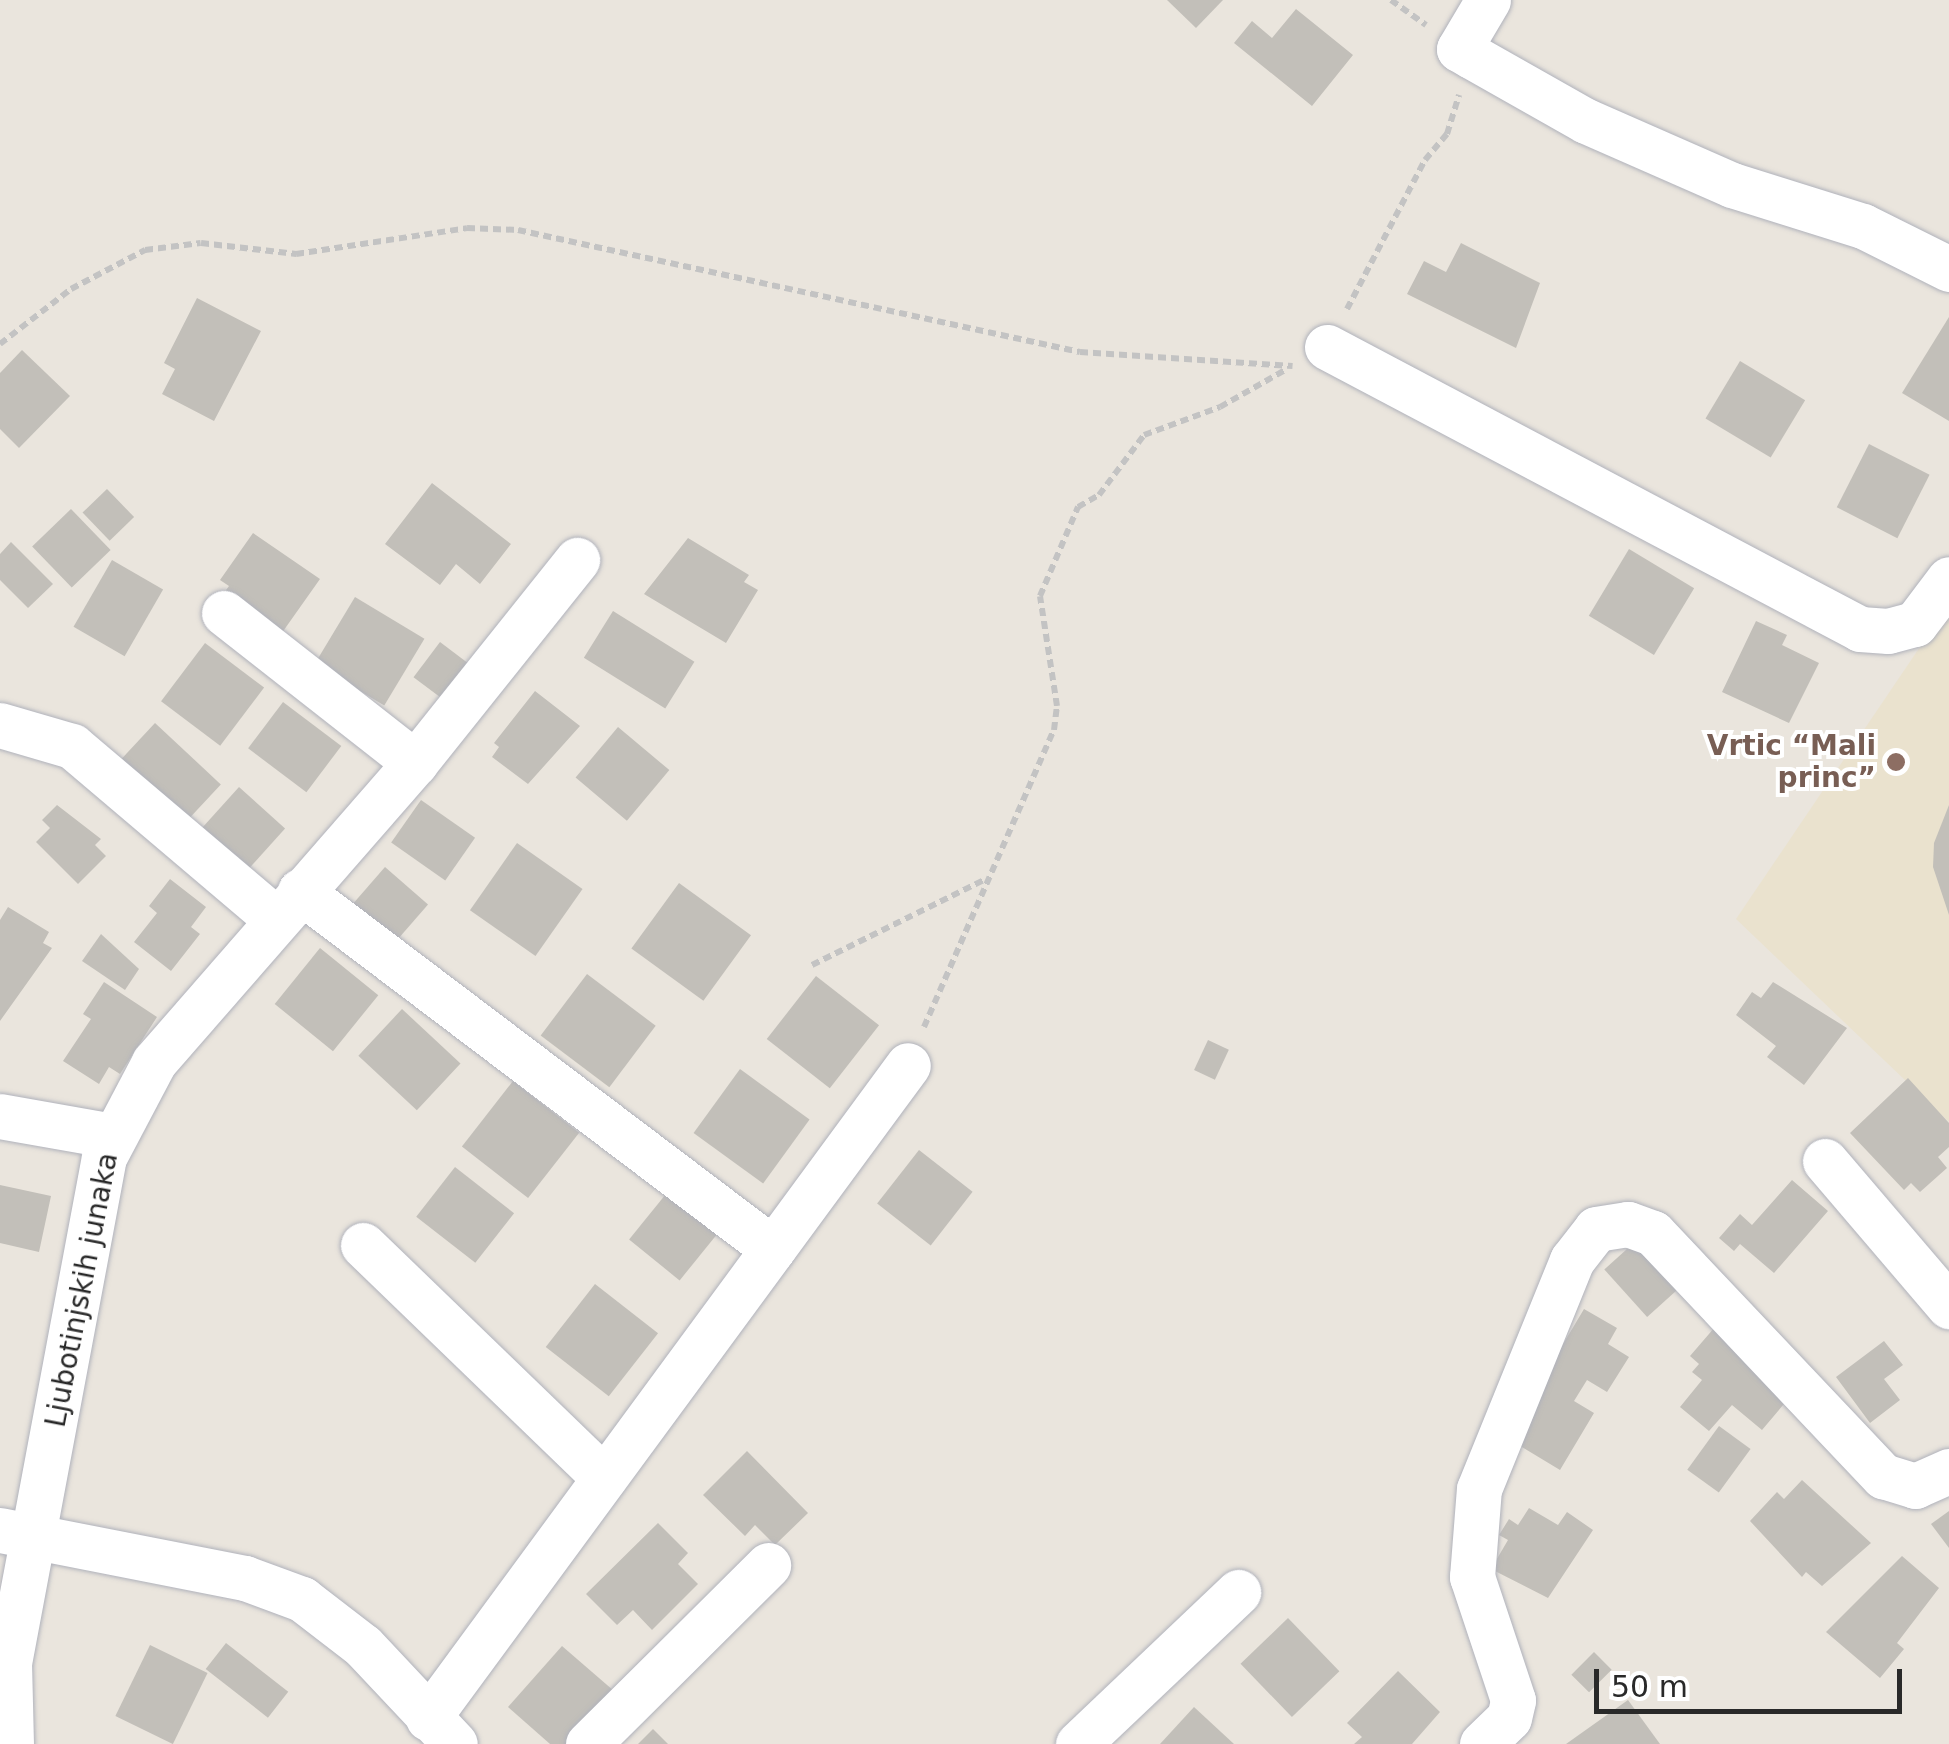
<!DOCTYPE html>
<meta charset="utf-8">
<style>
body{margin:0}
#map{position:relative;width:1949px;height:1744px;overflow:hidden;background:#eae5dd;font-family:"DejaVu Sans",sans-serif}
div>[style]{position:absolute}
.education>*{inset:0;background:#eae2ce}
.building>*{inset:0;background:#c2bfb9;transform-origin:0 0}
.path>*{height:6px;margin-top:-3px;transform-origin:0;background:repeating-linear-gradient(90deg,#c3c3c3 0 8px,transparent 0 13px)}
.roads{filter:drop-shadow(0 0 2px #b0b2bb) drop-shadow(0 0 2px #b0b2bb)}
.minor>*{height:45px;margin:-22.5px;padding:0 22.5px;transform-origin:22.5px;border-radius:22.5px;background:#fff}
.dots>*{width:28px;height:28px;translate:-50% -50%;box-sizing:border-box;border:5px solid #fff;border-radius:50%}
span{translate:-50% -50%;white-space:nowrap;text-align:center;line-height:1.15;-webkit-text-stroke:8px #fff;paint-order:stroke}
.education-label{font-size:28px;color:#785e54;font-weight:700}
.right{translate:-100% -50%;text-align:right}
.street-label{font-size:28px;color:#292929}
.scale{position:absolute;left:1594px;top:1669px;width:308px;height:45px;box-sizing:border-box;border:5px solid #292929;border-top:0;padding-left:12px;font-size:30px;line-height:35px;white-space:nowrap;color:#292929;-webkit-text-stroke:8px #fff;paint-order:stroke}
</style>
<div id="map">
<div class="education">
<div style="clip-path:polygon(1949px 604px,1949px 1122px,1736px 919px)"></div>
</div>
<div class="building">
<div style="clip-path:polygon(1167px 0,1223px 0,1196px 28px)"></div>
<div style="clip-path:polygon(1296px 9px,1353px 55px,1312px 106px,1234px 43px,1252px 21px,1272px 38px)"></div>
<div style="clip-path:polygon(1461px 243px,1540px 283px,1516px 348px,1407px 294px,1424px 261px,1446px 272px)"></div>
<div style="clip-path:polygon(197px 298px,261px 331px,214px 421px,162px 394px,175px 369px,164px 363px)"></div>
<div style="clip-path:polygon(1949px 317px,1949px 421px,1902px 393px)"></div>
<div style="clip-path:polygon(22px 350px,70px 396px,19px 448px,0 429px,0 373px)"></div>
<div style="left:1740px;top:361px;width:76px;height:67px;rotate:31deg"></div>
<div style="left:1869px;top:444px;width:68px;height:71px;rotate:27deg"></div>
<div style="clip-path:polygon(432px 483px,511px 544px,480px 584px,456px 564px,440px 585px,385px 544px)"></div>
<div style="left:107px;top:489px;width:39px;height:34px;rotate:46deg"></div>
<div style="left:71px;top:509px;width:57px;height:54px;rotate:46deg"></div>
<div style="clip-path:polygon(253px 533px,320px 579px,279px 637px,221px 597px,229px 586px,220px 580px)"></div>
<div style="clip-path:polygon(688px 538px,749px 575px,744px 582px,758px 590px,726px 643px,644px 594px)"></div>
<div style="clip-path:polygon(11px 542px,53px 584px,28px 608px,0 580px,0 554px)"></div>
<div style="left:1629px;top:549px;width:76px;height:78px;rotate:31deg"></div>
<div style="left:112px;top:560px;width:59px;height:77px;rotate:30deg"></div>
<div style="left:355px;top:597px;width:81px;height:78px;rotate:31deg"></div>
<div style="left:613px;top:611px;width:96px;height:55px;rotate:32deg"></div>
<div style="clip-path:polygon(1756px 621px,1787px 635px,1782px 645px,1819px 663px,1789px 723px,1722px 692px)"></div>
<div style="left:440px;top:642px;width:36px;height:44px;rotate:37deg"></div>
<div style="left:205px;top:643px;width:74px;height:73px;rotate:37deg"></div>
<div style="clip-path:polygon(535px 691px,580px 726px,528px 784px,492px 757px,499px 747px,494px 743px)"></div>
<div style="left:283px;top:702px;width:73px;height:58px;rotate:37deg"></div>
<div style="left:155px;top:723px;width:90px;height:66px;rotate:43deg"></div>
<div style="left:618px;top:727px;width:67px;height:66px;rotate:40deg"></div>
<div style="left:239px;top:787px;width:62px;height:57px;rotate:42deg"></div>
<div style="left:421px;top:800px;width:66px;height:52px;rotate:35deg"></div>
<div style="clip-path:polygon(57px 805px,101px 839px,95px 845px,106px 856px,78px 884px,36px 842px,50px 828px,42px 820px)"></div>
<div style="clip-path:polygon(1949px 805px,1949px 915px,1933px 867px,1934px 843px)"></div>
<div style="left:517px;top:843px;width:80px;height:82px;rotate:35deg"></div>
<div style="left:385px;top:867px;width:57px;height:61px;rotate:41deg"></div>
<div style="clip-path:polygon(170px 879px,206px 907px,191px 927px,200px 934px,171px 971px,134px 942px,157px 913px,149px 906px)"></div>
<div style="left:679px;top:883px;width:89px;height:81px;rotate:36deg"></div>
<div style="clip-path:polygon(8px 907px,49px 932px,43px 943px,52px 948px,0 1021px,0 920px)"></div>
<div style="clip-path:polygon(101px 934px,139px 969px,125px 990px,82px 961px)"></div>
<div style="left:320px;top:948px;width:75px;height:72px;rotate:39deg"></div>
<div style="left:587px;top:974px;width:86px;height:77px;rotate:37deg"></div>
<div style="left:816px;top:976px;width:80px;height:80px;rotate:38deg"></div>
<div style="clip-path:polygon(104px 982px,157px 1017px,120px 1074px,109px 1067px,99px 1084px,63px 1061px,91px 1019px,83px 1014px)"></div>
<div style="clip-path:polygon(1773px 982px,1847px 1028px,1804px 1085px,1767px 1057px,1776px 1046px,1736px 1015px,1752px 992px,1761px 998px)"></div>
<div style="left:402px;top:1009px;width:80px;height:64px;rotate:43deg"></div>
<div style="left:1208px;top:1040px;width:23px;height:33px;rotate:25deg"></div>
<div style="left:740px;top:1069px;width:86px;height:79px;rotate:36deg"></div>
<div style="clip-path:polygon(1908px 1078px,1949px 1123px,1949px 1147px,1938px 1157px,1947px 1168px,1920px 1192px,1911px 1183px,1904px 1190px,1850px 1133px)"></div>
<div style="left:513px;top:1081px;width:84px;height:83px;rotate:38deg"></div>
<div style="left:919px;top:1150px;width:68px;height:68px;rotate:38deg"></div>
<div style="left:455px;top:1167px;width:75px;height:63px;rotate:38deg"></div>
<div style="clip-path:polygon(1792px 1180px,1828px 1211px,1774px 1273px,1740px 1244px,1734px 1251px,1719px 1238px,1740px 1214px,1752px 1225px)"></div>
<div style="clip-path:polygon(0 1185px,51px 1196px,39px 1252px,0 1243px)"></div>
<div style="left:670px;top:1189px;width:65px;height:65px;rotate:39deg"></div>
<div style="left:1637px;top:1240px;width:64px;height:44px;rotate:48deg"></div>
<div style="left:595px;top:1284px;width:80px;height:80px;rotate:38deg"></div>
<div style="clip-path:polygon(1584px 1309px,1617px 1328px,1608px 1344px,1629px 1357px,1607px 1392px,1587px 1380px,1574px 1401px,1594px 1413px,1560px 1470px,1507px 1438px)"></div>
<div style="clip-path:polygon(1715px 1327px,1794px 1392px,1762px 1430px,1732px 1405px,1709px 1431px,1680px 1407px,1702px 1380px,1692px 1372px,1699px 1364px,1690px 1356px)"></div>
<div style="clip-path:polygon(1884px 1341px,1903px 1365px,1884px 1379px,1900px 1400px,1870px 1423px,1836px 1377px)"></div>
<div style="left:1719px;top:1426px;width:39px;height:54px;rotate:36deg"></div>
<div style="clip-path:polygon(747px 1451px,808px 1513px,775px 1545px,755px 1525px,745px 1536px,703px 1495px)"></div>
<div style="clip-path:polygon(1802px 1480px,1871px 1543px,1822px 1586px,1806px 1572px,1802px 1577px,1750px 1521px,1777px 1492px,1784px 1499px)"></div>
<div style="clip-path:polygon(1529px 1508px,1558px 1525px,1567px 1512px,1593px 1530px,1548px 1598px,1491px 1569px,1508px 1540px,1499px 1535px,1509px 1519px,1518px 1525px)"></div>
<div style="clip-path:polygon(1949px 1511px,1949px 1548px,1931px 1524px)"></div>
<div style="clip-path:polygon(658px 1523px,688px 1553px,678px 1564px,698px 1584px,652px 1630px,633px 1610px,617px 1625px,586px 1594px)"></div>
<div style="clip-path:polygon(1902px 1556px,1939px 1588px,1897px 1643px,1904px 1649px,1880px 1678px,1826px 1632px)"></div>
<div style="left:1288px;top:1618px;width:74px;height:66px;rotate:46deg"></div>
<div style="left:226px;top:1643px;width:79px;height:33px;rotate:38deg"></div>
<div style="left:150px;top:1645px;width:64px;height:79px;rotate:26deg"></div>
<div style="clip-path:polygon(562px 1646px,614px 1691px,568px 1744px,550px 1744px,508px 1707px)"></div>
<div style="left:1594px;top:1652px;width:25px;height:32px;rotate:45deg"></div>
<div style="clip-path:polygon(1398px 1671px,1440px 1712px,1412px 1744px,1354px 1744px,1362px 1737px,1347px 1723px)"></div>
<div style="clip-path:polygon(1628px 1700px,1660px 1744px,1566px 1744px)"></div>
<div style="clip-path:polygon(1194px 1707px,1234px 1744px,1160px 1744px)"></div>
<div style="clip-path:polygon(653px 1729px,668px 1744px,638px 1744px)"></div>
</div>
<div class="path">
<div style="left:1391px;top:0;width:43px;rotate:35.5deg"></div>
<div style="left:1347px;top:309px;width:168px;rotate:-62.4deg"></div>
<div style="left:1425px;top:160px;width:34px;rotate:-50deg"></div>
<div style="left:1447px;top:134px;width:41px;rotate:-72.9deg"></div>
<div style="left:0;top:344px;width:90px;rotate:-37.8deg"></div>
<div style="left:71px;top:289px;width:84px;rotate:-27.8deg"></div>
<div style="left:145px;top:250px;width:56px;rotate:-7.1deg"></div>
<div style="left:201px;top:243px;width:96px;rotate:6.6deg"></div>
<div style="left:296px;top:254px;width:173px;rotate:-8.6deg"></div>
<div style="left:467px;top:228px;width:51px;rotate:2.2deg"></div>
<div style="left:518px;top:230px;width:575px;rotate:12.25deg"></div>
<div style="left:1080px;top:352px;width:213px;rotate:3.8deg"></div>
<div style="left:812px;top:965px;width:192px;rotate:-26.3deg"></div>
<div style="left:924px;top:1027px;width:324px;rotate:-66.4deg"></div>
<div style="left:1054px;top:730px;width:24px;rotate:-83deg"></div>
<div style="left:1057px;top:706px;width:111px;rotate:-98.8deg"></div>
<div style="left:1040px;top:596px;width:97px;rotate:-66.9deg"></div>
<div style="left:1078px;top:507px;width:24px;rotate:-30deg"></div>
<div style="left:1099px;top:495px;width:75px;rotate:-53.1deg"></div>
<div style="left:1144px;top:435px;width:81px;rotate:-20.2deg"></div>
<div style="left:1220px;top:407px;width:75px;rotate:-29.6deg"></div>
</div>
<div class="roads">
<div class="minor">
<div style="left:1488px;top:0;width:57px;rotate:120.6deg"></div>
<div style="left:1459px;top:49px;width:14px;rotate:30deg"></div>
<div style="left:1471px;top:56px;width:132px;rotate:29.5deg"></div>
<div style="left:1586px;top:121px;width:159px;rotate:23.7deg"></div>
<div style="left:1732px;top:185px;width:137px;rotate:17.4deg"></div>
<div style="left:1863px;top:226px;width:96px;rotate:26.6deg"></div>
<div style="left:1327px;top:347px;width:603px;rotate:27.88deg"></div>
<div style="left:1860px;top:629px;width:28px;rotate:4deg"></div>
<div style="left:1888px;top:631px;width:28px;rotate:-15deg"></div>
<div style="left:1915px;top:624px;width:56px;rotate:-52.9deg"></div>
<div style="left:224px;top:613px;width:243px;rotate:38.1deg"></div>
<div style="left:0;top:725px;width:75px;rotate:16.3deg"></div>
<div style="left:72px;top:746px;width:266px;rotate:40.3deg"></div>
<div style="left:300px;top:891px;width:593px;rotate:37.12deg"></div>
<div style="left:0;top:1116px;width:116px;rotate:10deg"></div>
<div style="left:1825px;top:1161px;width:191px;rotate:49.5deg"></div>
<div style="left:363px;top:1245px;width:335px;rotate:44deg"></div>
<div style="left:0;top:1530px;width:250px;rotate:11.1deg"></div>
<div style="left:245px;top:1578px;width:61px;rotate:20.2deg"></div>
<div style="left:302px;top:1599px;width:77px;rotate:37.6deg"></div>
<div style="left:363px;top:1646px;width:134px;rotate:46.8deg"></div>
<div style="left:428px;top:1718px;width:810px;rotate:-53.68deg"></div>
<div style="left:11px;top:1744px;width:81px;rotate:-91.4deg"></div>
<div style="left:9px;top:1663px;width:515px;rotate:-79.37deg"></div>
<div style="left:104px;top:1157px;width:107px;rotate:-62.2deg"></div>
<div style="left:154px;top:1062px;width:397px;rotate:-48.9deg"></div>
<div style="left:415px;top:763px;width:260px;rotate:-51.4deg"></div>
<div style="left:588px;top:1744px;width:254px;rotate:-44.8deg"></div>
<div style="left:1078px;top:1744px;width:221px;rotate:-43.5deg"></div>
<div style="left:1482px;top:1744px;width:37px;rotate:-44deg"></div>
<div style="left:1509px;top:1718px;width:18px;rotate:-77deg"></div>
<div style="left:1513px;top:1700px;width:130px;rotate:-108.4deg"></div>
<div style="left:1472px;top:1577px;width:88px;rotate:-85.5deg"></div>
<div style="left:1479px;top:1489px;width:247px;rotate:-67.9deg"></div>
<div style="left:1572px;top:1260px;width:39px;rotate:-52deg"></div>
<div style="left:1596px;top:1229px;width:32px;rotate:-9deg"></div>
<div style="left:1628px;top:1224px;width:27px;rotate:20deg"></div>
<div style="left:1653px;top:1233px;width:335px;rotate:46.6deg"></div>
<div style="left:1883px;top:1476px;width:34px;rotate:17deg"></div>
<div style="left:1915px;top:1486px;width:37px;rotate:-24deg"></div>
</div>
</div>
<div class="dots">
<div style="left:1896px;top:762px;background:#8d6e63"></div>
</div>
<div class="education-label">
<span class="right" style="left:1876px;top:762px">Vrtic “Mali<br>princ”</span>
</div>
<div class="street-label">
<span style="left:82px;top:1290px;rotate:-79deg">Ljubotinjskih junaka</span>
</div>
<div class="scale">50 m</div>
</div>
